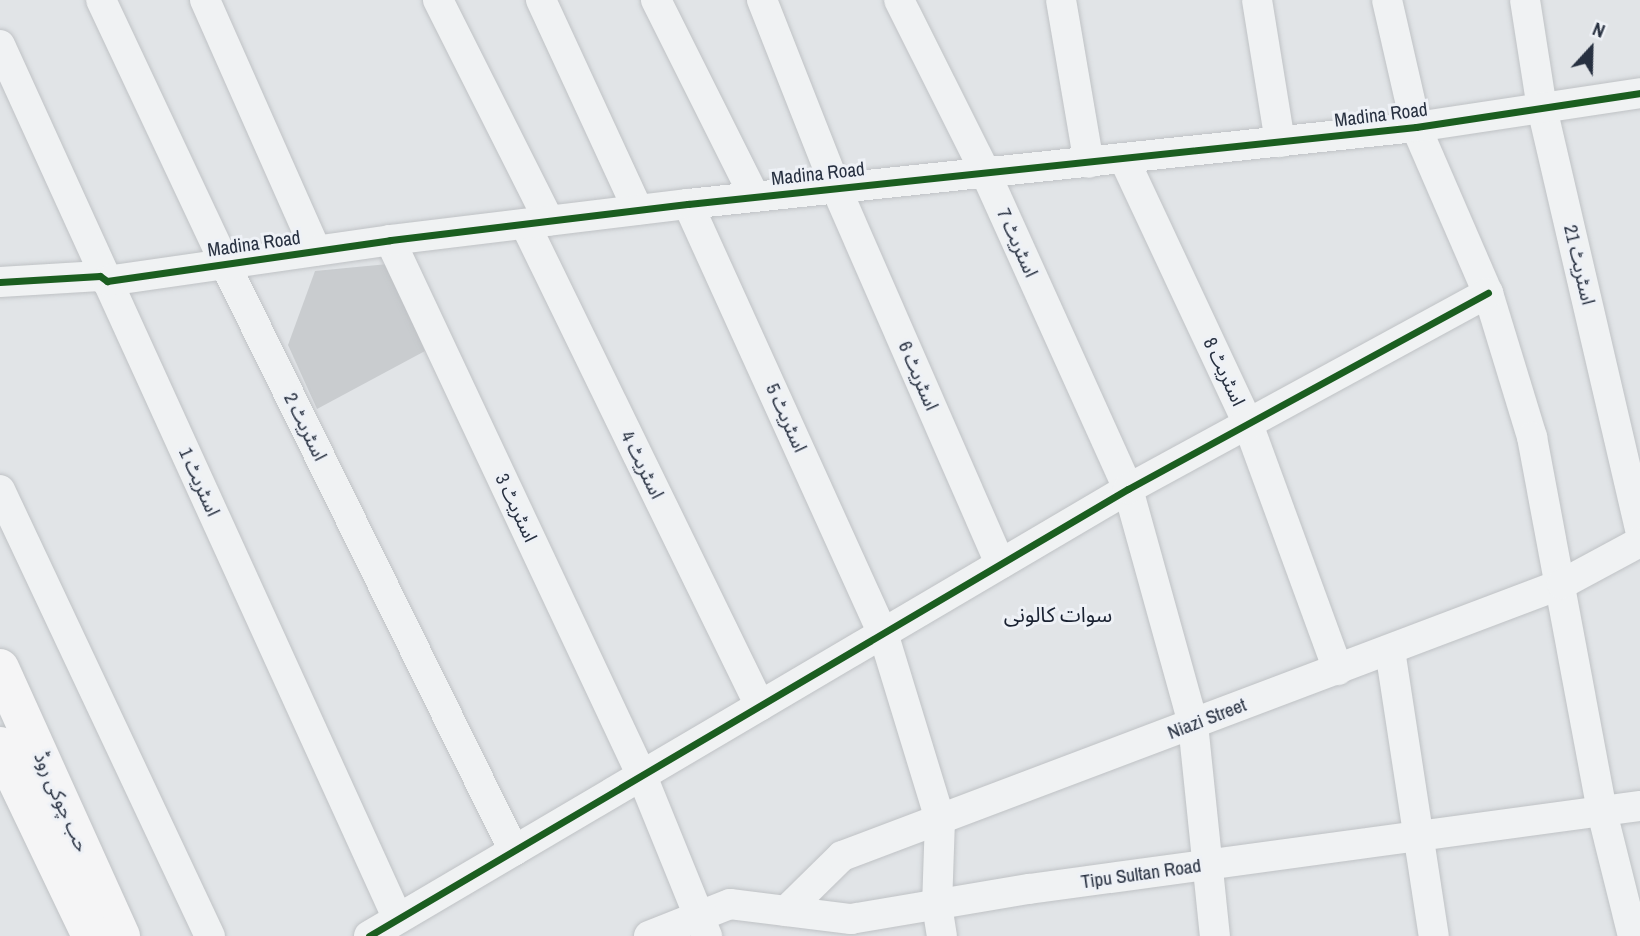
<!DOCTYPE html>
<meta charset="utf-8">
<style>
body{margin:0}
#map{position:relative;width:1640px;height:936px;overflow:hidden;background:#e1e4e7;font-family:"Archivo Narrow","Noto Sans Arabic",sans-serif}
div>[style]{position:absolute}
.building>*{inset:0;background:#c9cccf}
.roads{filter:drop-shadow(0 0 2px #bfc2c5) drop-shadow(0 0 2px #bfc2c5)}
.minor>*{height:30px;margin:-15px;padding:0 15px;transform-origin:15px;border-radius:15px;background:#f0f2f3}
.highway>*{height:38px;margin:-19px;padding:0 19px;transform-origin:19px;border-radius:19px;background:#f5f5f6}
.cycleway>*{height:7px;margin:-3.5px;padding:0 3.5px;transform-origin:3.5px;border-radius:3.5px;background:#1b5e20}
span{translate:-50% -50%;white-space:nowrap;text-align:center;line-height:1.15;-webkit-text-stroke:6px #eef1f6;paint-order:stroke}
.street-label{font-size:19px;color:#273040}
.neighbourhood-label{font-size:21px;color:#192131}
.north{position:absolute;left:1556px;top:14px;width:70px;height:70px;-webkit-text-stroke:5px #eef1f6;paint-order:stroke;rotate:22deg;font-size:19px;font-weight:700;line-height:28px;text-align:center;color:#273040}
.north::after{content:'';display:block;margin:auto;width:24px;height:32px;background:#273040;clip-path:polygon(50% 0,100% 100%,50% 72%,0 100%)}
</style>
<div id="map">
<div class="building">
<div style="clip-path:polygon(388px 264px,425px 351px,317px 409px,288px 345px,315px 271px)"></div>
</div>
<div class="roads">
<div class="minor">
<div style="left:101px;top:0;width:292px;rotate:64.8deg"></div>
<div style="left:225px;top:264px;width:654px;rotate:63.79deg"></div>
<div style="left:205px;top:0;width:274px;rotate:66.1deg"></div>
<div style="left:438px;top:0;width:247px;rotate:63.3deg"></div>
<div style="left:541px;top:0;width:231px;rotate:65.2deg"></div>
<div style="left:656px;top:0;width:219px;rotate:63.4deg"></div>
<div style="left:762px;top:0;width:202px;rotate:68.5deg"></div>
<div style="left:836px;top:188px;width:410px;rotate:66.4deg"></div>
<div style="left:899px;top:0;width:195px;rotate:63.4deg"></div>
<div style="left:986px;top:174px;width:346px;rotate:65.7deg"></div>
<div style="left:1128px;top:489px;width:244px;rotate:74.5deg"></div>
<div style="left:1193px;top:724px;width:213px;rotate:84.1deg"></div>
<div style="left:1061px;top:0;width:165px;rotate:80.3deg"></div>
<div style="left:1257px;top:0;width:144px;rotate:80.8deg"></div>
<div style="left:1387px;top:0;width:130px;rotate:77.1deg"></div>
<div style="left:1416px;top:127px;width:181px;rotate:66.6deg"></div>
<div style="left:1488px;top:293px;width:151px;rotate:73deg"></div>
<div style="left:1532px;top:437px;width:381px;rotate:79.4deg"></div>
<div style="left:1602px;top:812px;width:128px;rotate:76deg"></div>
<div style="left:1525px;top:0;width:109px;rotate:81.1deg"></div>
<div style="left:1542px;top:108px;width:432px;rotate:76.9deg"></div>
<div style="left:0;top:45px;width:960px;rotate:65.52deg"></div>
<div style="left:1124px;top:159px;width:293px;rotate:64.9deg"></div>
<div style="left:1248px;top:424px;width:262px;rotate:69.9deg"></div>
<div style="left:688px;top:204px;width:471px;rotate:65.6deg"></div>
<div style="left:883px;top:633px;width:195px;rotate:73deg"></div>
<div style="left:940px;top:820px;width:85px;rotate:92deg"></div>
<div style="left:937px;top:905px;width:31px;rotate:81deg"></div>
<div style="left:525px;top:224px;width:536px;rotate:64.01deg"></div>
<div style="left:390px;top:240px;width:592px;rotate:64.82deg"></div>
<div style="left:642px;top:776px;width:173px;rotate:67.9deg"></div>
<div style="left:0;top:282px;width:100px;rotate:-3.4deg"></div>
<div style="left:100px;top:276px;width:9px;rotate:36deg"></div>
<div style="left:107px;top:281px;width:286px;rotate:-8.2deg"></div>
<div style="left:390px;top:240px;width:300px;rotate:-6.9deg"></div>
<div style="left:688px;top:204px;width:732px;rotate:-6.04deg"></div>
<div style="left:1416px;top:127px;width:227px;rotate:-8.6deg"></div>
<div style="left:0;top:490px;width:493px;rotate:64.8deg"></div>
<div style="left:1390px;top:650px;width:289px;rotate:81.3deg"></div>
<div style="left:786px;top:911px;width:78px;rotate:-44.5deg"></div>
<div style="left:842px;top:856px;width:770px;rotate:-20.7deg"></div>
<div style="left:1562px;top:584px;width:89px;rotate:-28.3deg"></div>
<div style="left:369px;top:936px;width:881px;rotate:-30.5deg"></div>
<div style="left:1128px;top:489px;width:410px;rotate:-28.6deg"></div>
<div style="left:649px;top:936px;width:87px;rotate:-21.6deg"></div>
<div style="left:730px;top:904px;width:122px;rotate:7.1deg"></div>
<div style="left:851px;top:919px;width:181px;rotate:-9.6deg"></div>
<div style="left:1029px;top:889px;width:617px;rotate:-7.74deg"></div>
</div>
<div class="highway">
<div style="left:0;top:668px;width:294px;rotate:65.7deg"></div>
<div style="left:0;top:746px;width:211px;rotate:64.4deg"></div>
</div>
</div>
<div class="cycleway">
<div style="left:0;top:282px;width:100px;rotate:-3.4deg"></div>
<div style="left:100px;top:276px;width:9px;rotate:36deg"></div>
<div style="left:107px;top:281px;width:286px;rotate:-8.2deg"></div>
<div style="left:390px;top:240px;width:300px;rotate:-6.9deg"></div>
<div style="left:688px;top:204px;width:732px;rotate:-6.04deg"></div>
<div style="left:1416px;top:127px;width:227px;rotate:-8.6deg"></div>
<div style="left:369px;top:936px;width:881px;rotate:-30.5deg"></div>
<div style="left:1128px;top:489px;width:410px;rotate:-28.6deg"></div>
</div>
<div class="street-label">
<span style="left:1381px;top:115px;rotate:-7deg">Madina Road</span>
<span style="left:818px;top:174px;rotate:-6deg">Madina Road</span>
<span style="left:1017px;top:243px;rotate:66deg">اسٹریٹ 7</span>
<span style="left:254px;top:244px;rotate:-8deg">Madina Road</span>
<span style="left:1579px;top:265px;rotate:77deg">اسٹریٹ 21</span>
<span style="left:1224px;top:372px;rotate:65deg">اسٹریٹ 8</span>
<span style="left:918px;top:376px;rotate:67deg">اسٹریٹ 6</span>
<span style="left:786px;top:418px;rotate:66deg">اسٹریٹ 5</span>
<span style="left:305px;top:427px;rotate:64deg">اسٹریٹ 2</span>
<span style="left:642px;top:465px;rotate:64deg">اسٹریٹ 4</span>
<span style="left:199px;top:482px;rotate:66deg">اسٹریٹ 1</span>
<span style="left:516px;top:508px;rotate:65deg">اسٹریٹ 3</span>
<span style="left:1207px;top:719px;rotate:-21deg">Niazi Street</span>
<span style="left:61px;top:802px;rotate:66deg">حب چوکی روڈ</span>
<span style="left:1141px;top:874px;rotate:-8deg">Tipu Sultan Road</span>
</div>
<div class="neighbourhood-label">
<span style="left:1058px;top:615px">سوات کالونی</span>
</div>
<div class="north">N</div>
</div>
